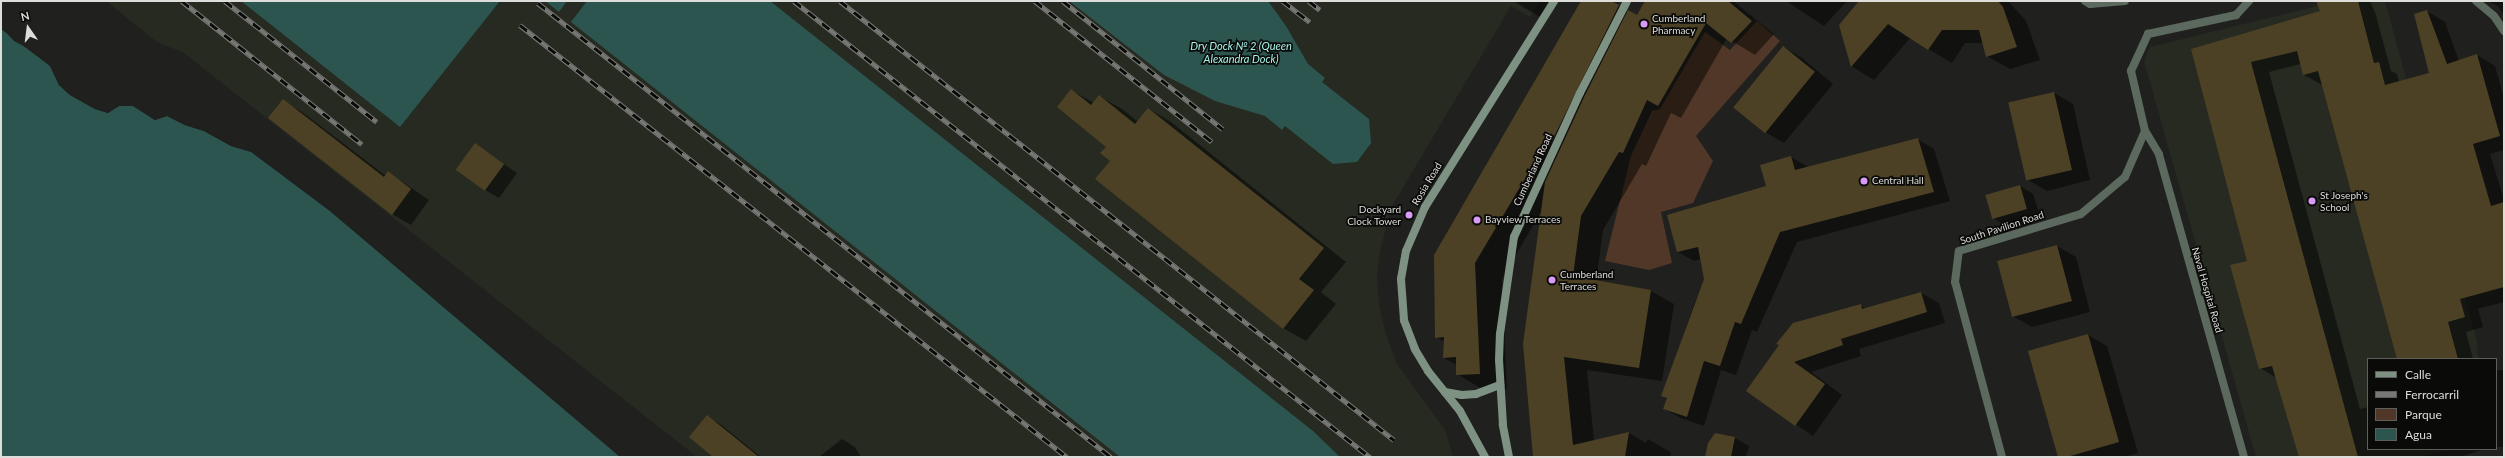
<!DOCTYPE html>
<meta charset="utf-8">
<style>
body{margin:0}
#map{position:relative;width:2505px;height:458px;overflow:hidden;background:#20211e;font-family:Lato,sans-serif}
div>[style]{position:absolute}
.built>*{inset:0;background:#272a21}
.green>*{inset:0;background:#503727}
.water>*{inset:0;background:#2c5550}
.pier>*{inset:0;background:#20211e}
.shadow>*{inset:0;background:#0007;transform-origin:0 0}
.building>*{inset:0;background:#4d4125;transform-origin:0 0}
.street>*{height:8px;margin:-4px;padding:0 4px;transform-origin:4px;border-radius:4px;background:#5c695f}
.secondary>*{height:8px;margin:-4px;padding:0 4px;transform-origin:4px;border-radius:4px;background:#7e9283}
.rail>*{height:4.5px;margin-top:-2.25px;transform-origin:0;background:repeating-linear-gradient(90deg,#0a0a09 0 9px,#787976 0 18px);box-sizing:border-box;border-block:1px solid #787976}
.dots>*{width:11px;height:11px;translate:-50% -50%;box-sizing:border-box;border:2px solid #0a0a09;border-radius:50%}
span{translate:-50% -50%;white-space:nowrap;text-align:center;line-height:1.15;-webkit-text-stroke:3.5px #0a0a09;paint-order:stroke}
.poi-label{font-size:10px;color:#dddedb}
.left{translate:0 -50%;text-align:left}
.right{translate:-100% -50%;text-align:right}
.street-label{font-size:10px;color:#dddedb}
.water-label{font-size:11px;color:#a8f4ea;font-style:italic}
.frame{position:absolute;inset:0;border:2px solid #dddedb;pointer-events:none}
.legend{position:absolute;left:2367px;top:358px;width:130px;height:92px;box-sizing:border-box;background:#0a0a09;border:1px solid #5e5f5d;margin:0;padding:5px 7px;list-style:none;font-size:12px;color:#dddedb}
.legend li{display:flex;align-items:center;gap:8px;height:20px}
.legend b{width:20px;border:1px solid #5e5f5d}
.north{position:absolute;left:8px;top:8px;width:40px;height:40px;-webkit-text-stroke:3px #0a0a09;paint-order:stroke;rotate:346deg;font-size:11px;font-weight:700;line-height:16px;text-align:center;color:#dddedb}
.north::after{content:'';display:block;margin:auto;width:14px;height:18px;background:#dddedb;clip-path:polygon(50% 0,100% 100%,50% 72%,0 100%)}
</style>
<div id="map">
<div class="built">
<div style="clip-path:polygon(106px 1px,241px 1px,400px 127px,500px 1px,545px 1px,559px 12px,567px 1px,1540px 1px,1530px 17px,1511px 6px,1392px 206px,1380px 251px,1377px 277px,1379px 305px,1386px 335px,1397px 364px,1445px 430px,1453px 457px,697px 457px,184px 53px,157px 42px)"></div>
<div style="clip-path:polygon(2338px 1px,2385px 1px,2477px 342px,2478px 359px,2368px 359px,2368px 449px,2450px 449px,2422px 457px,2256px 457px,2144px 61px,2150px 47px)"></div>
</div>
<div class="green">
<div style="clip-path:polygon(1757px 21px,1780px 41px,1696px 136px,1713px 161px,1693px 203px,1661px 212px,1672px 263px,1649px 270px,1605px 261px,1631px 156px,1652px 111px,1660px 109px,1705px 32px,1730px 50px)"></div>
</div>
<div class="water">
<div style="clip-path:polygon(241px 1px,500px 1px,400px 127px)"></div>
<div style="clip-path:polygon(545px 1px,567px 1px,559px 12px)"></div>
<div style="clip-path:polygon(587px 1px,770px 1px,1313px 431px,1340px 457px,1120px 457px,571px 22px)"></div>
<div style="clip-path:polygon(1069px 1px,1268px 1px,1286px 26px,1308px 64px,1325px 78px,1322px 82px,1369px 119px,1371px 143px,1357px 162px,1333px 164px,1285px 126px,1282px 130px,1265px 116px,1215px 101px,1164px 75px)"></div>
<div style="clip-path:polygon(1px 29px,50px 66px,59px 85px,70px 95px,95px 109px,108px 113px,119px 106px,133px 106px,155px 120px,167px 116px,185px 125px,204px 131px,231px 146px,251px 152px,330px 211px,620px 457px,1px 457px)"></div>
</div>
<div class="pier">
<div style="clip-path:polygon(1px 27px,52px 64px,60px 83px,71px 93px,95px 107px,108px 111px,118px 104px,134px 104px,155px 118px,168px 114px,186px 124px,205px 129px,232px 144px,253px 150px,331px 209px,622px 457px,330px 211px,252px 152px,231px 146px,204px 131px,185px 125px,167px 116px,155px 120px,133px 106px,119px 106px,108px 113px,95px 109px,70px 95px,59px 85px,50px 66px,35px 52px,14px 41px)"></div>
</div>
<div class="shadow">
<div style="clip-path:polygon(1513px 1px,1553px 1px,1542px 18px)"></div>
<div style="clip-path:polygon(1582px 1px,1609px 1px,1637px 16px,1646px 1px,1733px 1px,1774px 34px,1755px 55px,1727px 38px,1681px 118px,1671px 113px,1646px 166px,1642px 164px,1603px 230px,1596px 282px,1651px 291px,1674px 304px,1662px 381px,1587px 370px,1594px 441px,1629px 433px,1646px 443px,1648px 439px,1670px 452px,1671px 457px,1535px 457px,1542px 210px,1502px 279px,1507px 389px,1484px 390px,1457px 374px,1457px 365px,1444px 358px,1445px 342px,1436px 337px)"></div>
<div style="clip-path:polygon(1786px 1px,1847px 1px,1824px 26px)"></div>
<div style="clip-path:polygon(1860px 1px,2008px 1px,2026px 21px,2040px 60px,2010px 69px,1987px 56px,1983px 43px,1965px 43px,1952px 63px,1910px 38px,1874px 80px,1851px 66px)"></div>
<div style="clip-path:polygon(2317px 1px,2370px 1px,2375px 12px,2391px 71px,2397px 74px,2399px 82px,2430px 74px,2427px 11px,2445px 22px,2459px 61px,2477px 55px,2495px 66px,2504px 98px,2504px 150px,2490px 154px,2504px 200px,2504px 302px,2478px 309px,2483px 327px,2466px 332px,2473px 359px,2398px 359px,2322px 85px,2304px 75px,2301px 64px,2269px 72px,2360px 409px,2368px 407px,2368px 449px,2484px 449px,2460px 457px,2300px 457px,2277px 378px,2260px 368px,2248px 262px,2193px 50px,2321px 12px)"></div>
<div style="clip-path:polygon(2488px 1px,2504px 1px,2504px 15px,2498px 6px)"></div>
<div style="clip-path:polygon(1783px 47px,1802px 58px,1833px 84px,1784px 143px,1765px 132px)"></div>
<div style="clip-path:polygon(1071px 90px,1094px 103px,1099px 96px,1122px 109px,1138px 122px,1149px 109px,1171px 122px,1346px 262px,1321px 292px,1336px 304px,1306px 341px,1283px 328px,1111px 161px,1107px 146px)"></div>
<div style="clip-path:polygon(2054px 93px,2073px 104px,2090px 180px,2047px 191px,2028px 180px,2010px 103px)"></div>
<div style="clip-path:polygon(284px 101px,302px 112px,386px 176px,388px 172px,429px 200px,411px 225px,392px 214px)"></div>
<div style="clip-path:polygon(1917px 139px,1934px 149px,1950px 201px,1797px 242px,1757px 332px,1752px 330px,1736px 375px,1721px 370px,1704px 426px,1681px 418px,1664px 409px,1668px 399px,1663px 396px,1693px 307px,1705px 279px,1701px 259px,1694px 261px,1678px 252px,1767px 187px,1791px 157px,1808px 167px)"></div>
<div style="clip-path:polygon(475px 145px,517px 173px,499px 198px,485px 190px)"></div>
<div style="clip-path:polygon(2020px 186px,2033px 194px,2040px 216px,2006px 226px,1993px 218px)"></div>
<div style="clip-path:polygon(2057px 246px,2076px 257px,2090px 312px,2032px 327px,2013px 316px)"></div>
<div style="clip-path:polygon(1921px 293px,1939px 303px,1945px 323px,1859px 349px,1861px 356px,1811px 372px,1842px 395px,1813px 436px,1750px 393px,1861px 306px,1866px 309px)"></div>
<div style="clip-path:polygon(2088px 335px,2107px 346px,2138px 453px,2123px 457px,2059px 457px)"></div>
<div style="left:2504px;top:370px;width:77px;height:8px;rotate:90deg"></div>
<div style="clip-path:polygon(707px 417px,720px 424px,761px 457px,715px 457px)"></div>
<div style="clip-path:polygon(1716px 434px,1735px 438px,1749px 446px,1746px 457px,1706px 457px)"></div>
<div style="clip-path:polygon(842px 439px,855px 447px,861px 457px,819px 457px)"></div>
</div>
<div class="building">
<div style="clip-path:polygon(1581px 1px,1611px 1px,1619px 5px,1551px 143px,1552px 133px,1475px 263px,1480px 374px,1456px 375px,1456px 357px,1443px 358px,1444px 337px,1435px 338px,1434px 255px)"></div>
<div style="clip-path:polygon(1645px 1px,1728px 1px,1752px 21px,1731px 43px,1706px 23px,1658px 106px,1647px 100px,1623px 153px,1619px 152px,1581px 216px,1573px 276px,1651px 290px,1639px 368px,1564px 357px,1573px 445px,1629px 432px,1625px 457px,1533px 457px,1523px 344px,1545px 182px,1585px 95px,1628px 10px,1637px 15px)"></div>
<div style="clip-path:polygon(1859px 1px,1998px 1px,2003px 7px,2017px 47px,1986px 57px,1979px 30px,1942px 30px,1928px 50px,1888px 24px,1851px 67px,1839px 25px)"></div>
<div style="clip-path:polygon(2316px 1px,2358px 1px,2374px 63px,2379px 62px,2385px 85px,2429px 73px,2414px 14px,2427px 10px,2447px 64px,2477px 54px,2500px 136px,2473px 144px,2491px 206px,2504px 202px,2504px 287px,2460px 299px,2465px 317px,2448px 322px,2458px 359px,2397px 359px,2318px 71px,2303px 75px,2297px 51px,2251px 62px,2358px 457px,2299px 457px,2272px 366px,2259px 369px,2230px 265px,2247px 261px,2191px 49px,2320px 11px)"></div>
<div style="left:1783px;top:46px;width:41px;height:79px;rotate:39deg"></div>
<div style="clip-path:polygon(1071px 89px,1091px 105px,1099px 95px,1135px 124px,1148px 108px,1324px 248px,1299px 279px,1314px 290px,1283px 329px,1095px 179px,1110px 161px,1100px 153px,1106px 147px,1057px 107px)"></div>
<div style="left:2054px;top:92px;width:80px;height:47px;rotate:77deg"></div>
<div style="clip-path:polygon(283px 99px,384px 177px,388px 171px,411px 189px,392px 215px,268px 118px)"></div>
<div style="clip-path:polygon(1918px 138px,1934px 192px,1780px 232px,1741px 324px,1735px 322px,1720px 366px,1704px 361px,1687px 417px,1663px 409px,1667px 398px,1661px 396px,1704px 279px,1698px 247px,1677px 252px,1667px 215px,1766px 186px,1760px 165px,1791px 156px,1795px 170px)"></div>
<div style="left:475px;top:143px;width:36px;height:33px;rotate:36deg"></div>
<div style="left:2020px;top:185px;width:25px;height:36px;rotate:74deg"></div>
<div style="left:2057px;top:245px;width:58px;height:62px;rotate:75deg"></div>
<div style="clip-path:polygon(1921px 292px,1927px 312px,1841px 339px,1843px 345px,1794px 362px,1825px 384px,1795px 426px,1746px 391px,1779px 345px,1776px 344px,1793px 323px,1861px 304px,1862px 309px)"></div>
<div style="clip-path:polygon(2088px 334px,2119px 442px,2067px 457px,2058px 457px,2028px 351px)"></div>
<div style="clip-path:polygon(707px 415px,759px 457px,713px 457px,689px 437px)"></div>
<div style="clip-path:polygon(1715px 433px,1735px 437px,1731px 457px,1705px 457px,1708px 443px)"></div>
</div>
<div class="street">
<div style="left:2085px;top:1px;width:6px;rotate:31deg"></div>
<div style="left:2090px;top:4px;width:35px;rotate:-5deg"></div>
<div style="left:2476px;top:1px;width:23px;rotate:40deg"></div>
<div style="left:2494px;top:16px;width:18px;rotate:56deg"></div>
<div style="left:2002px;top:457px;width:181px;rotate:-105deg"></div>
<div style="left:1955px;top:282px;width:31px;rotate:-83deg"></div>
<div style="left:1959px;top:251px;width:127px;rotate:-16.9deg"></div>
<div style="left:2081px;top:214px;width:57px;rotate:-40.1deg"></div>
<div style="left:2125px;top:177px;width:50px;rotate:-66.5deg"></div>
<div style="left:2244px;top:457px;width:315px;rotate:-105.7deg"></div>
<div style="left:2159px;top:154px;width:27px;rotate:-121deg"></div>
<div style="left:2145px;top:131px;width:62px;rotate:-103.1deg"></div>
<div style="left:2131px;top:71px;width:41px;rotate:-65.3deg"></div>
<div style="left:2148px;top:34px;width:90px;rotate:-12.2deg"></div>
<div style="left:2236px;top:15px;width:19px;rotate:-47deg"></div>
</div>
<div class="secondary">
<div style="left:1445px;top:392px;width:17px;rotate:10deg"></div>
<div style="left:1462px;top:395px;width:14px;rotate:-4deg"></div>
<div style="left:1476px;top:394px;width:26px;rotate:-21deg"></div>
<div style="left:1485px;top:457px;width:52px;rotate:-118.5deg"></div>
<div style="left:1460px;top:411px;width:51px;rotate:-128.7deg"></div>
<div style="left:1428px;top:371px;width:26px;rotate:-121deg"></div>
<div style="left:1415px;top:349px;width:31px;rotate:-111deg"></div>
<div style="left:1404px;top:320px;width:41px;rotate:-94.2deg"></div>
<div style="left:1401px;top:279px;width:28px;rotate:-80deg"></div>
<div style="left:1406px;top:251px;width:48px;rotate:-66.6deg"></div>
<div style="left:1425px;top:207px;width:243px;rotate:-57.9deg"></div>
<div style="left:1509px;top:457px;width:33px;rotate:-101deg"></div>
<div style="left:1503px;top:425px;width:65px;rotate:-93.5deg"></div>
<div style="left:1499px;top:360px;width:26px;rotate:-88deg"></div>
<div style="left:1500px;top:334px;width:98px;rotate:-81.8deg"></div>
<div style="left:1514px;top:237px;width:158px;rotate:-65.4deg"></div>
<div style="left:1580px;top:93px;width:103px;rotate:-62.9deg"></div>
</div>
<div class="rail">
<div style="left:182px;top:1px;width:230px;rotate:38.5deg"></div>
<div style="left:225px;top:1px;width:194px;rotate:38.5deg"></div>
<div style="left:794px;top:1px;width:735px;rotate:38.37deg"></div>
<div style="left:840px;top:1px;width:707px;rotate:38.39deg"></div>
<div style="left:1035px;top:1px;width:226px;rotate:38.5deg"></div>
<div style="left:1063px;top:1px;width:205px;rotate:38.7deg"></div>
<div style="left:1283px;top:1px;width:34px;rotate:38deg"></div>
<div style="left:1309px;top:1px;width:14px;rotate:39deg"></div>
<div style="left:538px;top:3px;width:731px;rotate:38.39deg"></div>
<div style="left:520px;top:25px;width:697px;rotate:38.3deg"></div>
</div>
<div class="dots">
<div style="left:1644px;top:24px;background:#da9af7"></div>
<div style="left:1864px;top:181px;background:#da9af7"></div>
<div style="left:2312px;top:201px;background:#da9af7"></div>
<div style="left:1409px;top:215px;background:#da9af7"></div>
<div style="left:1477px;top:220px;background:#da9af7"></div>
<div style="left:1552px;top:280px;background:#da9af7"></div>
</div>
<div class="poi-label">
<span class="left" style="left:1652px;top:24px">Cumberland<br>Pharmacy</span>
<span class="left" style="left:1872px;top:181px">Central Hall</span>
<span class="left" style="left:2320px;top:201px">St Joseph's<br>School</span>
<span class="right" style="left:1401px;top:215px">Dockyard<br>Clock Tower</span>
<span class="left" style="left:1485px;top:220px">Bayview Terraces</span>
<span class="left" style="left:1560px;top:280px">Cumberland<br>Terraces</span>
</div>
<div class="street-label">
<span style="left:1533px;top:170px;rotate:-65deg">Cumberland Road</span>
<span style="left:1427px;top:184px;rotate:-59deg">Rosia Road</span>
<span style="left:2002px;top:228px;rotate:-18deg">South Pavilion Road</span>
<span style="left:2207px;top:290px;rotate:74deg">Naval Hospital Road</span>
</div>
<div class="water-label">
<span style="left:1241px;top:53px">Dry Dock № 2 (Queen<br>Alexandra Dock)</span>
</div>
<div class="frame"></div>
<ul class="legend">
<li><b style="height:5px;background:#7e9283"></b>Calle</li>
<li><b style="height:5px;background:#787976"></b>Ferrocarril</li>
<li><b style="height:11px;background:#503727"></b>Parque</li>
<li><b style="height:11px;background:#2c5550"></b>Agua</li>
</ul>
<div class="north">N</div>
</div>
